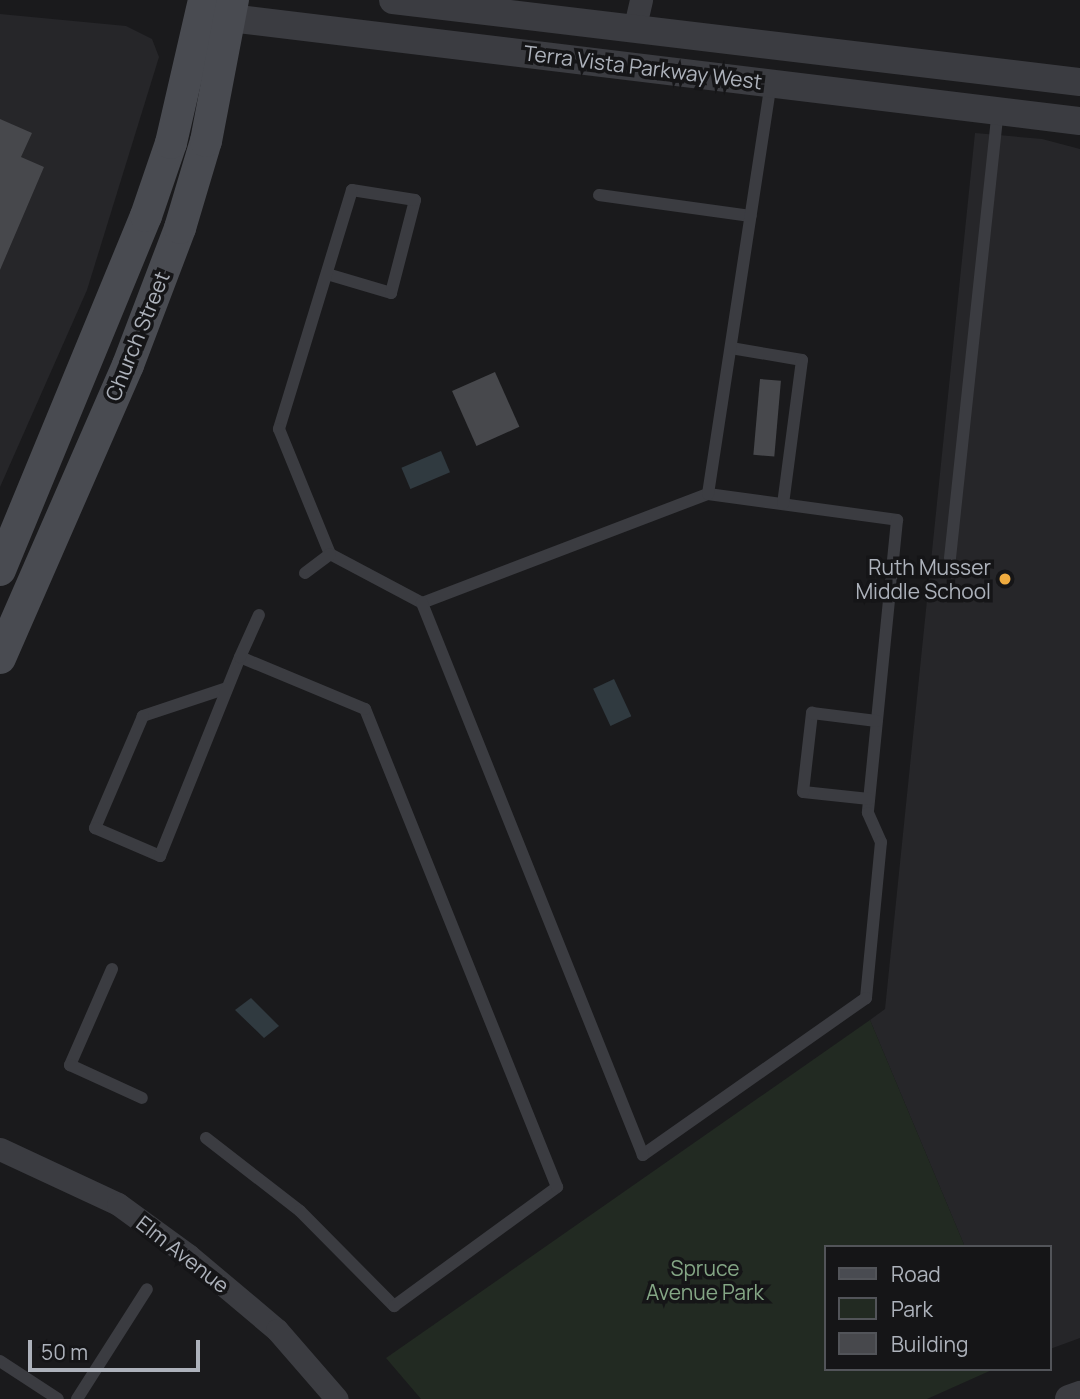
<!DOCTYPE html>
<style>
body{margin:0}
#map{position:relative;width:1080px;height:1399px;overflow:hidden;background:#1a1a1c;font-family:Manrope,sans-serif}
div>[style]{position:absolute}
.built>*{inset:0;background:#262629}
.green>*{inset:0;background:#222a22}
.water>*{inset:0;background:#303a40;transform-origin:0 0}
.building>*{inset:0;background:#47484c;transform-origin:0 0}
.service>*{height:12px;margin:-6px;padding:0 6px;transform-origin:6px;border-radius:6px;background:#3b3c41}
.minor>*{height:23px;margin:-11.5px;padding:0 11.5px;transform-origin:11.5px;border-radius:11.5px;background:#3b3c41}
.tertiary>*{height:28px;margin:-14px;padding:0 14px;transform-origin:14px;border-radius:14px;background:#3b3c41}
.secondary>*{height:32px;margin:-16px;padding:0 16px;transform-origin:16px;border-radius:16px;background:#494b51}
.dots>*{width:19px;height:19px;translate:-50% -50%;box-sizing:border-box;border:4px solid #151517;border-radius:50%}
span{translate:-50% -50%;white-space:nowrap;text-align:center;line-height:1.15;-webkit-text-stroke:7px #151517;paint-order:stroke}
.street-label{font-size:21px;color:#adb2bb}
.poi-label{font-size:21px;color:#adb2bb}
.right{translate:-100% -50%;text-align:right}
.park-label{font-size:21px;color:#84a685}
.legend{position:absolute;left:824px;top:1245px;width:228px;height:126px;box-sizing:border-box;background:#151517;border:2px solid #525459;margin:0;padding:9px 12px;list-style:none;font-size:21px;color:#adb2bb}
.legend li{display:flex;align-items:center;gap:14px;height:35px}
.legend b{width:35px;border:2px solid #525459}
.scale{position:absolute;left:28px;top:1340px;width:172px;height:32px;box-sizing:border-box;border:4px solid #adb2bb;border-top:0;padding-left:9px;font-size:21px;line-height:24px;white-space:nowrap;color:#adb2bb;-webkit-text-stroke:5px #151517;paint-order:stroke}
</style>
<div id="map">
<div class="built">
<div style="clip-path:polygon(0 14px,126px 26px,152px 39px,159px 57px,87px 290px,0 487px)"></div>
<div style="clip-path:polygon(975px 133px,1042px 139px,1080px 149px,1080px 1338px,1050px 1349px,1050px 1247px,965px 1247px,870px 1020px,885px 1009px)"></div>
</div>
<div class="green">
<div style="clip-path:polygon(870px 1020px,965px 1247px,826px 1247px,826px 1369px,994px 1369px,927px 1399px,421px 1399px,386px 1358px)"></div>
</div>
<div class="water">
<div style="left:441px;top:451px;width:23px;height:43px;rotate:67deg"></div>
<div style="left:614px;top:679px;width:41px;height:23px;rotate:65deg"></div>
<div style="clip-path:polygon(251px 998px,279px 1026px,264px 1038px,235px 1010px)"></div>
</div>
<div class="building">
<div style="clip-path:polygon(0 119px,32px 133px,21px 157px,44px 167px,0 270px)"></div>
<div style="left:495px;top:372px;width:60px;height:47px;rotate:66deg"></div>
<div style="left:760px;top:379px;width:21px;height:76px;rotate:5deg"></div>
</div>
<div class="service">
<div style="left:599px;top:195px;width:153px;rotate:7.9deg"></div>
<div style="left:327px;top:274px;width:67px;rotate:16.5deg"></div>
<div style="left:391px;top:293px;width:96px;rotate:-75.5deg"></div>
<div style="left:415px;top:200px;width:64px;rotate:-171deg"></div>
<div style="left:352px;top:190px;width:250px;rotate:107deg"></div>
<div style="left:279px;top:429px;width:135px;rotate:67.8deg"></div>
<div style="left:330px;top:554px;width:104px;rotate:28deg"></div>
<div style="left:422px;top:603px;width:306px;rotate:-20.9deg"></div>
<div style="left:708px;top:494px;width:191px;rotate:7.8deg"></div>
<div style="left:897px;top:520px;width:294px;rotate:95.7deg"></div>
<div style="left:868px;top:813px;width:32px;rotate:66deg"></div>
<div style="left:881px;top:842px;width:157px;rotate:95.5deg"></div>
<div style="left:866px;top:998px;width:273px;rotate:144.9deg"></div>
<div style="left:643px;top:1155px;width:595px;rotate:-111.82deg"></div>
<div style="left:731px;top:348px;width:72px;rotate:9.6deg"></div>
<div style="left:802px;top:360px;width:145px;rotate:97.5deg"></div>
<div style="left:708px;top:494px;width:416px;rotate:-81.3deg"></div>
<div style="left:950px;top:558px;width:451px;rotate:-83.9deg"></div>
<div style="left:305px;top:573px;width:31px;rotate:-37deg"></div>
<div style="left:227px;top:688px;width:89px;rotate:161.6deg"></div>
<div style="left:143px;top:716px;width:122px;rotate:113.2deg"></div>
<div style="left:95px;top:828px;width:71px;rotate:23.3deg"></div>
<div style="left:160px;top:856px;width:214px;rotate:-68.1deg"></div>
<div style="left:869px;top:799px;width:66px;rotate:-173.9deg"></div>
<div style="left:803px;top:792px;width:80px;rotate:-83.5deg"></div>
<div style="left:812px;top:713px;width:65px;rotate:7deg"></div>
<div style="left:112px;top:969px;width:105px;rotate:113.6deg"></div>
<div style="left:70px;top:1065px;width:79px;rotate:24.6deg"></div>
<div style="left:206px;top:1138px;width:119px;rotate:37.8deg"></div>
<div style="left:300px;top:1211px;width:134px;rotate:45.3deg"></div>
<div style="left:394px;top:1306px;width:202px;rotate:-36.1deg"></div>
<div style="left:557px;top:1187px;width:515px;rotate:-111.88deg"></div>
<div style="left:365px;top:709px;width:135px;rotate:-157.4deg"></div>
<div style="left:240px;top:657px;width:46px;rotate:-65.7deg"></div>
<div style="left:0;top:1361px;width:69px;rotate:33.2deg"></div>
<div style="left:77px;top:1399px;width:130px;rotate:-57.5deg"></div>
</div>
<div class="minor">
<div style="left:635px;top:26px;width:27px;rotate:-77deg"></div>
<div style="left:0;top:1149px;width:130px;rotate:25deg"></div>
<div style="left:118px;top:1204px;width:87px;rotate:36.1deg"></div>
<div style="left:188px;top:1255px;width:116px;rotate:40.1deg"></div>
<div style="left:277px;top:1330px;width:91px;rotate:49deg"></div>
</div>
<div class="tertiary">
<div style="left:393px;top:0;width:692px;rotate:6.81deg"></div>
<div style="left:214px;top:2px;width:23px;rotate:45deg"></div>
<div style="left:230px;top:18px;width:856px;rotate:6.91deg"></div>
<div style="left:1069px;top:1399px;width:12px;rotate:-20deg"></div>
</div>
<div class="secondary">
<div style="left:0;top:570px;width:383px;rotate:-67.6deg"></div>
<div style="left:146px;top:216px;width:77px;rotate:-71.1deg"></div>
<div style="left:171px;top:143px;width:147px;rotate:-77deg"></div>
<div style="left:0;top:658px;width:320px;rotate:-66.4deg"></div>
<div style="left:128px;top:365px;width:147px;rotate:-69.2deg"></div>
<div style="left:180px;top:228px;width:91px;rotate:-73.4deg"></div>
<div style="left:206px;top:141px;width:144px;rotate:-79.2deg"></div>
</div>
<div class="dots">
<div style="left:1005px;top:579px;background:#efab3f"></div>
</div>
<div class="street-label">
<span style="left:643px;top:67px;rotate:7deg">Terra Vista Parkway West</span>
<span style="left:137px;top:336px;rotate:-68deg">Church Street</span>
<span style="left:183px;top:1254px;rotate:38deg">Elm Avenue</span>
</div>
<div class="poi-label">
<span class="right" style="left:991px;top:579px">Ruth Musser<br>Middle School</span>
</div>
<div class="park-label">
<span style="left:705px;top:1280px">Spruce<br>Avenue Park</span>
</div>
<ul class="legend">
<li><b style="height:9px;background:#494b51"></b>Road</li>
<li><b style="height:19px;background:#222a22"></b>Park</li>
<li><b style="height:19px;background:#47484c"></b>Building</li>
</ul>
<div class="scale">50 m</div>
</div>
